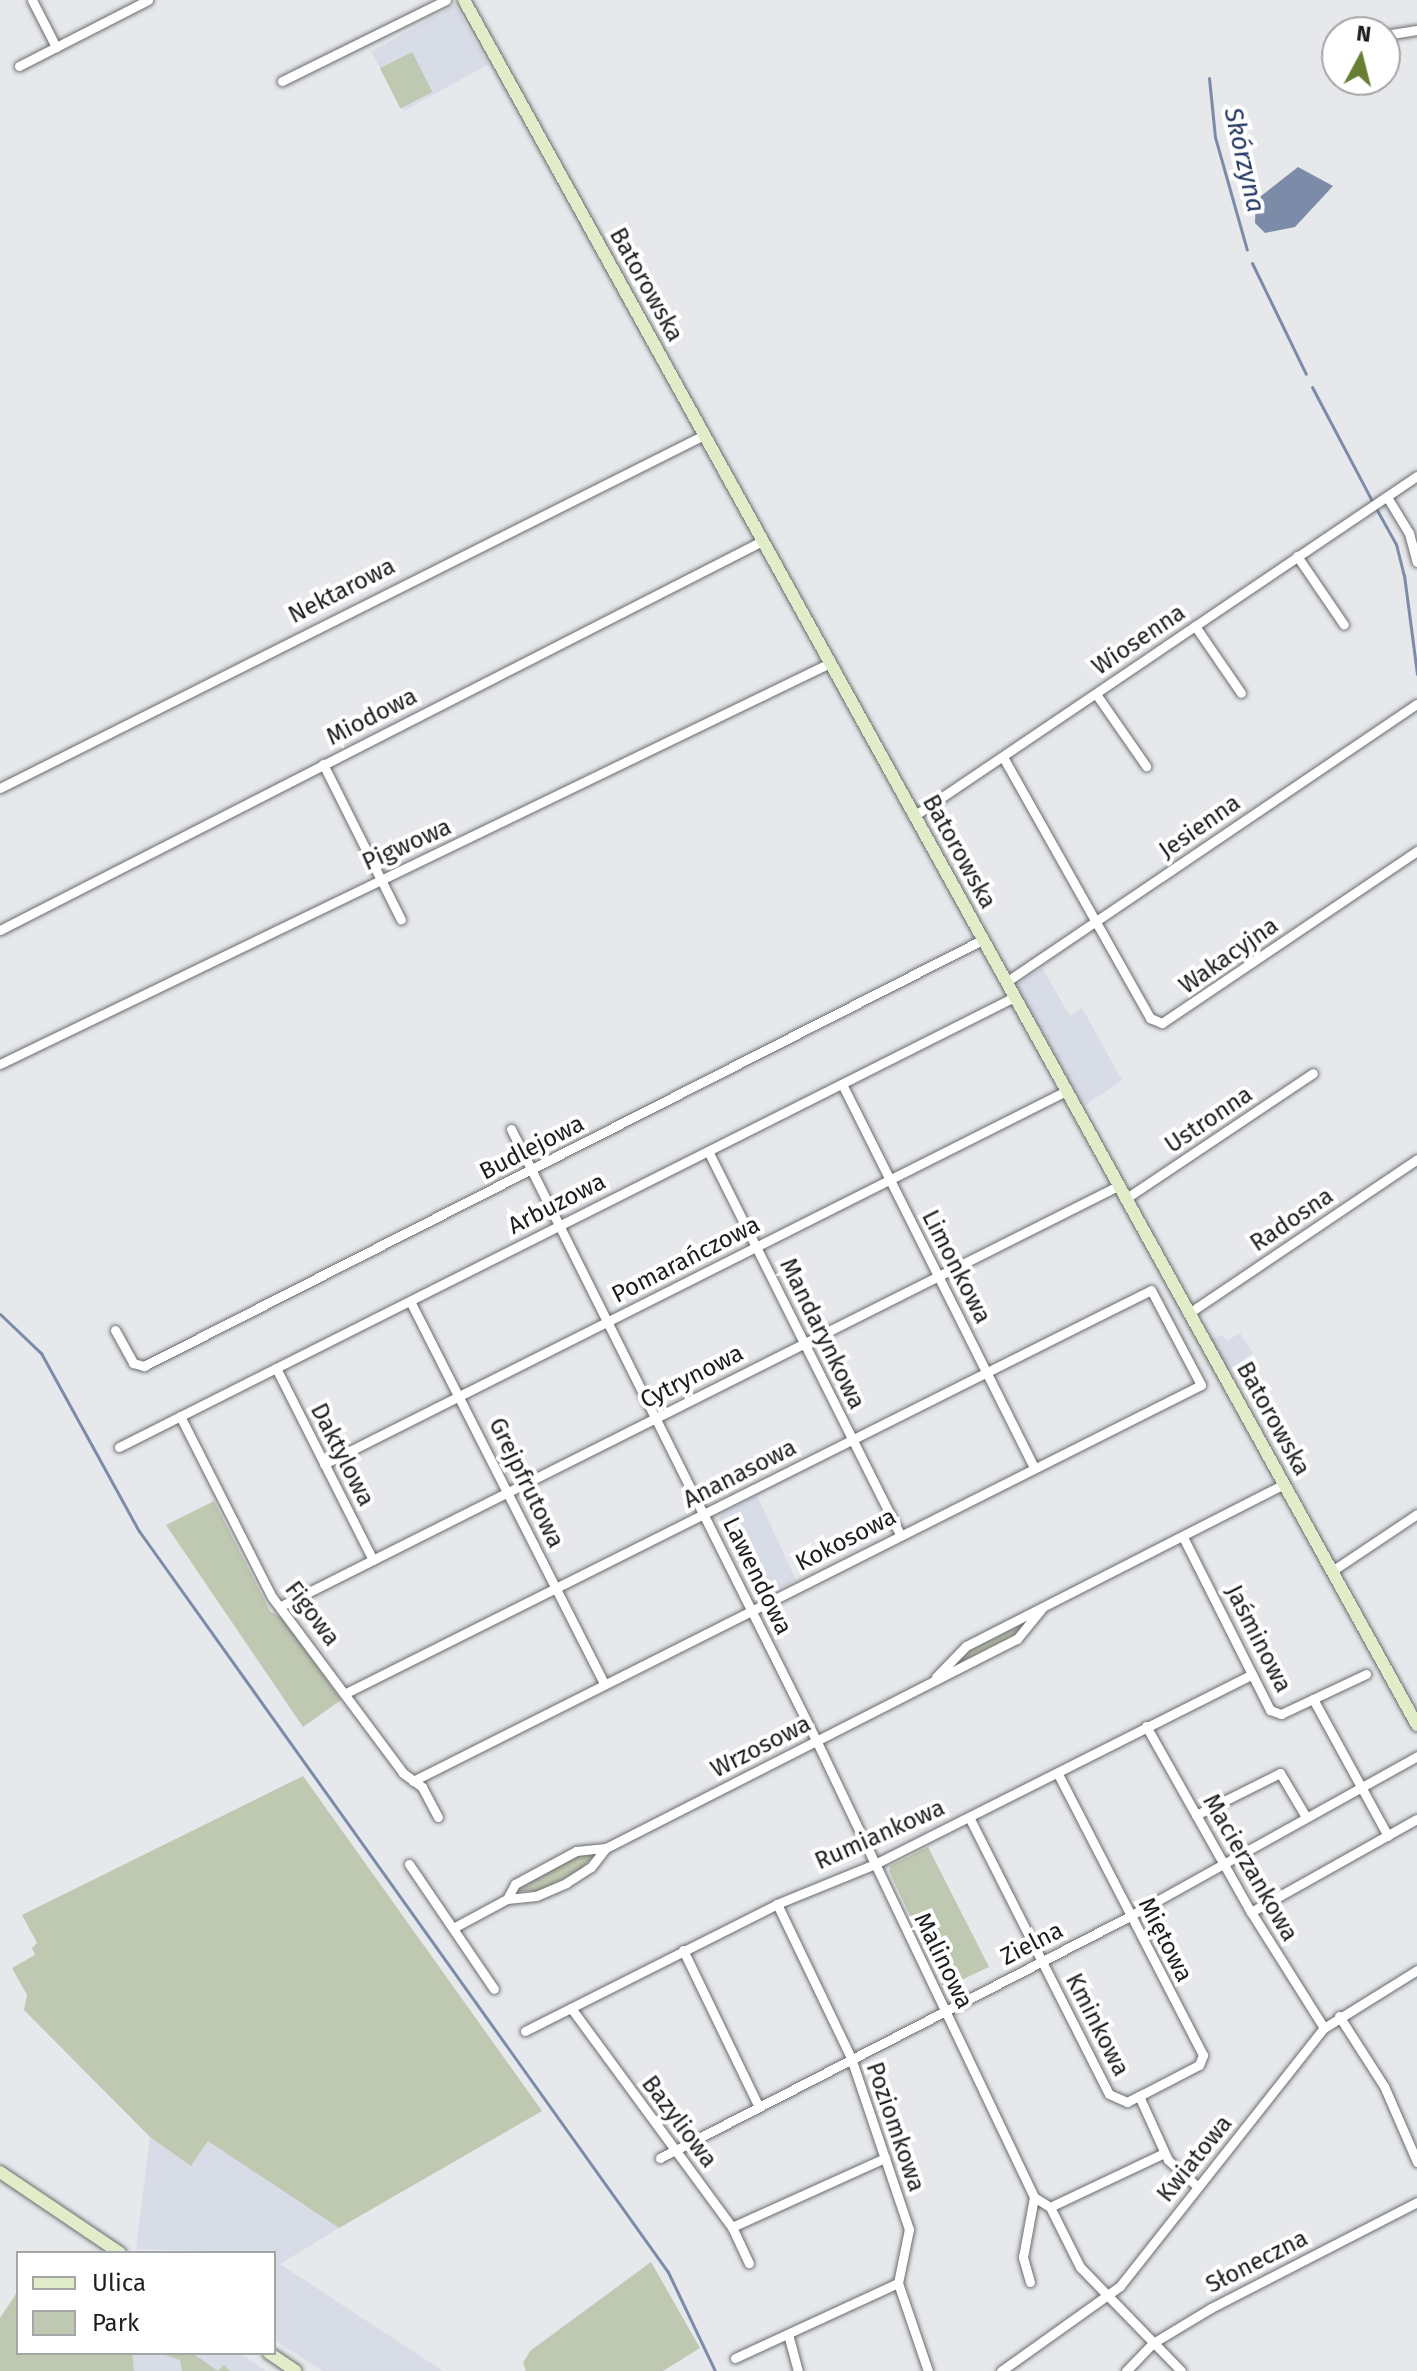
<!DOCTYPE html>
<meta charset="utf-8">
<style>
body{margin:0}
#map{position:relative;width:1417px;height:2371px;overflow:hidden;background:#e6e8eb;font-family:"Fira Sans",sans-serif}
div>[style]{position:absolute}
.built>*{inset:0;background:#d7dce6;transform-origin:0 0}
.green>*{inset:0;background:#bfc8b1;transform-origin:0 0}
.water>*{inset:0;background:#7b8ba8}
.stream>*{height:3px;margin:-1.5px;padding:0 1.5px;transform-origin:1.5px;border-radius:1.5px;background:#7b8ba8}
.roads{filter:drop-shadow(0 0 2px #6a6c6f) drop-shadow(0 0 2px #6a6c6f)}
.street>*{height:9px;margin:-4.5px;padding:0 4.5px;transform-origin:4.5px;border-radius:4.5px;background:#fff}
.secondary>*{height:12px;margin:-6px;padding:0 6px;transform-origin:6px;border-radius:6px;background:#e1edc8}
span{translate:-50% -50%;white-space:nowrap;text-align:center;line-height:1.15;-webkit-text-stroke:8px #fff;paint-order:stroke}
.street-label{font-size:24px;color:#1c1d1e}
.water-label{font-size:26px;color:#233862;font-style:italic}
.legend{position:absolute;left:16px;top:2251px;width:260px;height:104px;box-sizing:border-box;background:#fff;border:2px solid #a4a5a5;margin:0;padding:10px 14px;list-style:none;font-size:24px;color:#1c1d1e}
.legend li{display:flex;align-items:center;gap:16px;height:40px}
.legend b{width:40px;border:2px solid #a4a5a5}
.north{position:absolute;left:1321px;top:16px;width:80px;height:80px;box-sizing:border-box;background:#fff;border:2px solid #a4a5a5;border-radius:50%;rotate:7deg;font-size:22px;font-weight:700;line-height:32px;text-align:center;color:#1c1d1e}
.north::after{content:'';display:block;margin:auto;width:28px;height:36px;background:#667f32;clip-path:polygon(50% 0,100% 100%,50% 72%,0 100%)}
</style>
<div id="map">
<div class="built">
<div style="left:455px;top:5px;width:68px;height:96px;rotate:61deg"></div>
<div style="clip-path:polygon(1042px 968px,1070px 1016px,1082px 1008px,1122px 1080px,1084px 1106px,1016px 985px)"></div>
<div style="clip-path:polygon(1240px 1333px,1253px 1353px,1229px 1370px,1211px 1338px,1223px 1335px,1227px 1341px)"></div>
<div style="clip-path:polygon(757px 1496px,796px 1580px,762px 1597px,719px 1521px,720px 1515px)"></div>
<div style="clip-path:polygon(150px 2137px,191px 2166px,208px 2141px,339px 2228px,280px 2264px,443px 2371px,323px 2371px,274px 2340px,274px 2253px,136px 2249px)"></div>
<div style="clip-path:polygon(132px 2353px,240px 2353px,266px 2371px,134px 2371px)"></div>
</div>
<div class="green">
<div style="left:412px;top:52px;width:45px;height:36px;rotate:63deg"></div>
<div style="clip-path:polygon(214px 1501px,270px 1611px,283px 1619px,341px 1700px,303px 1727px,166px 1525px)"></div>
<div style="clip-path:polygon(1027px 1622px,1016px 1634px,956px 1664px,967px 1652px)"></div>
<div style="clip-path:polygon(303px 1776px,542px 2111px,339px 2228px,208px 2141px,191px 2166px,150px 2137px,24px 2010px,27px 1995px,12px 1968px,35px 1955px,32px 1948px,37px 1943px,22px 1915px)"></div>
<div style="clip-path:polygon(928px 1847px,989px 1967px,944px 1988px,889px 1871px,890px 1866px)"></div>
<div style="clip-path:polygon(595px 1854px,582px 1868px,540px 1891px,513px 1891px,574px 1856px)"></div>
<div style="clip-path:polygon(651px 2262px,700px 2348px,663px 2371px,526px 2371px,523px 2363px,530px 2351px)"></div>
<div style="clip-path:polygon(18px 2291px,18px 2353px,132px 2353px,134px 2371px,0 2371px,0 2318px)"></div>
<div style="clip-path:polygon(159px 2353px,192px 2353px,218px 2371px,224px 2365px,230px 2371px,182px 2371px,180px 2360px)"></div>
</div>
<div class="water">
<div style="clip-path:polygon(1298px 167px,1333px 186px,1295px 227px,1265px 233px,1255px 223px,1256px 200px)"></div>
</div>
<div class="stream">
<div style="left:1209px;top:78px;width:59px;rotate:84.2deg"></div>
<div style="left:1215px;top:137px;width:117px;rotate:74.2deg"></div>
<div style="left:1252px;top:263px;width:123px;rotate:64.1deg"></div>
<div style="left:1312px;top:387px;width:127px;rotate:62.2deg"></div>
<div style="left:1377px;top:510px;width:39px;rotate:61deg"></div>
<div style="left:1396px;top:544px;width:32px;rotate:76deg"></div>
<div style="left:1404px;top:575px;width:100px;rotate:82.5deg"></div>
<div style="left:0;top:1314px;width:57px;rotate:43.6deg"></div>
<div style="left:41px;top:1353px;width:203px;rotate:61.2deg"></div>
<div style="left:139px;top:1531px;width:910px;rotate:54.48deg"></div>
<div style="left:668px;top:2272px;width:110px;rotate:64.6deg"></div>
</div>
<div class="roads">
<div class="street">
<div style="left:32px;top:0;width:53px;rotate:62.9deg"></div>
<div style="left:1385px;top:35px;width:32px;rotate:-9deg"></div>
<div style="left:19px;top:66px;width:145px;rotate:-27.1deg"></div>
<div style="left:282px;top:81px;width:183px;rotate:-26.3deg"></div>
<div style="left:1387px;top:497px;width:42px;rotate:58.6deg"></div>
<div style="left:1409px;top:533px;width:30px;rotate:75deg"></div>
<div style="left:1297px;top:556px;width:83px;rotate:55.7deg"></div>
<div style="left:1195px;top:626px;width:81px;rotate:55.5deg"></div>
<div style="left:1096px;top:694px;width:88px;rotate:55.2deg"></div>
<div style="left:1003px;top:757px;width:300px;rotate:60.6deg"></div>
<div style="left:1150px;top:1018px;width:13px;rotate:23deg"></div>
<div style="left:1162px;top:1023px;width:308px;rotate:-34deg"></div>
<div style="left:323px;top:764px;width:174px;rotate:63.4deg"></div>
<div style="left:0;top:788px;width:788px;rotate:-26.63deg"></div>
<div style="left:914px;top:816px;width:607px;rotate:-34.06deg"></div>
<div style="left:0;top:930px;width:856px;rotate:-27.04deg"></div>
<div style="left:1006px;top:982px;width:496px;rotate:-34.1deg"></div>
<div style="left:0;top:1064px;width:922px;rotate:-25.79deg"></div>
<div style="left:842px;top:1084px;width:429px;rotate:63.4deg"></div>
<div style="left:511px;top:1129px;width:685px;rotate:63.47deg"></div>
<div style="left:817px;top:1742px;width:504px;rotate:64.5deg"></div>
<div style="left:1034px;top:2197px;width:19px;rotate:32deg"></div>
<div style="left:1050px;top:2207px;width:67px;rotate:63.4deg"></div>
<div style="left:1080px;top:2267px;width:145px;rotate:45.8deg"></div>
<div style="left:708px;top:1151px;width:429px;rotate:63.4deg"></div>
<div style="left:1125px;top:1199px;width:226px;rotate:-33.8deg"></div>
<div style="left:410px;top:1301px;width:429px;rotate:63.1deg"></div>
<div style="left:1189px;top:1313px;width:275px;rotate:-34deg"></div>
<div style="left:115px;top:1330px;width:38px;rotate:61deg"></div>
<div style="left:133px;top:1363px;width:11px;rotate:15deg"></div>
<div style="left:144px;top:1366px;width:940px;rotate:-26.95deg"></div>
<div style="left:276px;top:1368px;width:215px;rotate:63.2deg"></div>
<div style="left:180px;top:1416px;width:203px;rotate:63.1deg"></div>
<div style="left:272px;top:1597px;width:219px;rotate:53.3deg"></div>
<div style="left:403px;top:1773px;width:24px;rotate:36deg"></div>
<div style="left:422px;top:1787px;width:34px;rotate:62deg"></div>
<div style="left:119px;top:1447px;width:1002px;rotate:-26.69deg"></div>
<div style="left:324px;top:1464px;width:830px;rotate:-26.69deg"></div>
<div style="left:1183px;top:1537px;width:194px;rotate:63.3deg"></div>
<div style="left:1270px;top:1710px;width:12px;rotate:20deg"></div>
<div style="left:1281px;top:1714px;width:94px;rotate:-25.2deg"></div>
<div style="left:1332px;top:1571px;width:102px;rotate:-33.8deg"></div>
<div style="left:283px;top:1605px;width:934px;rotate:-26.65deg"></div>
<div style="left:936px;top:1677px;width:43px;rotate:-45.9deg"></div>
<div style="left:966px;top:1646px;width:357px;rotate:-27deg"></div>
<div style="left:346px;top:1693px;width:900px;rotate:-26.59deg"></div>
<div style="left:1151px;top:1290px;width:107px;rotate:62.2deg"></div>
<div style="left:1201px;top:1385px;width:882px;rotate:153.32deg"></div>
<div style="left:1313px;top:1699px;width:156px;rotate:61.3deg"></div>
<div style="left:1146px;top:1726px;width:214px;rotate:60.6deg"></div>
<div style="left:1251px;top:1912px;width:137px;rotate:57.8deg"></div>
<div style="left:1196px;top:1815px;width:94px;rotate:-26.6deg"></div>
<div style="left:1280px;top:1773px;width:51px;rotate:59.4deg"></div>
<div style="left:969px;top:1817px;width:310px;rotate:63.2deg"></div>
<div style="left:1109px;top:2094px;width:20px;rotate:24deg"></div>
<div style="left:1127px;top:2102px;width:18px;rotate:-27deg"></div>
<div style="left:1143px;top:2094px;width:63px;rotate:-27.4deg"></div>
<div style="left:1199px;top:2065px;width:11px;rotate:-68deg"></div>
<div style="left:1203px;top:2055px;width:318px;rotate:-117.3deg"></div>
<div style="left:409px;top:1864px;width:151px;rotate:55.8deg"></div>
<div style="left:507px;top:1899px;width:17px;rotate:-62deg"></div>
<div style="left:515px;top:1884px;width:69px;rotate:-28.4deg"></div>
<div style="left:576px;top:1851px;width:30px;rotate:-6deg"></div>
<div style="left:606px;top:1848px;width:461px;rotate:-27deg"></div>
<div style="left:1017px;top:1639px;width:40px;rotate:-51deg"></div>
<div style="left:777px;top:1904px;width:171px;rotate:64.3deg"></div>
<div style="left:851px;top:2058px;width:181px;rotate:71.3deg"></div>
<div style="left:909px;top:2229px;width:55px;rotate:101.5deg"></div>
<div style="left:898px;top:2283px;width:93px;rotate:71.2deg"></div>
<div style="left:1251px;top:1912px;width:190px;rotate:-29.3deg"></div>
<div style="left:455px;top:1927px;width:59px;rotate:-28.3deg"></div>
<div style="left:507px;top:1899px;width:29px;rotate:-6deg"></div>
<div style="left:536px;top:1896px;width:33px;rotate:-23deg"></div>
<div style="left:566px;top:1883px;width:30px;rotate:-33deg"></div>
<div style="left:591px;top:1867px;width:24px;rotate:-52deg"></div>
<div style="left:683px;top:1950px;width:172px;rotate:64.2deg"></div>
<div style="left:571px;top:2008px;width:272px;rotate:53.7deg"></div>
<div style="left:732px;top:2227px;width:40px;rotate:65deg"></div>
<div style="left:1339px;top:2016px;width:83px;rotate:57.3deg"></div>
<div style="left:1384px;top:2086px;width:83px;rotate:66.5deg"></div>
<div style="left:525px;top:2031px;width:282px;rotate:-26.7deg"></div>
<div style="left:777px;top:1904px;width:106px;rotate:-22.2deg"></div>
<div style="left:875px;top:1864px;width:422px;rotate:-26.7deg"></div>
<div style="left:1139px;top:2096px;width:70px;rotate:65.6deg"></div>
<div style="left:1168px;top:2160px;width:40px;rotate:42deg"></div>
<div style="left:660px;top:2158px;width:529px;rotate:-27.24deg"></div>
<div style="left:1130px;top:1916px;width:329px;rotate:-29.1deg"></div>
<div style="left:1050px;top:2207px;width:126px;rotate:-25.3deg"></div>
<div style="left:732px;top:2227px;width:168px;rotate:-24.3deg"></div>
<div style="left:1030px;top:2282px;width:26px;rotate:-106deg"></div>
<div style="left:1023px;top:2257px;width:61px;rotate:-79.6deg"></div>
<div style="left:788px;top:2334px;width:38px;rotate:75deg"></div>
<div style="left:735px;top:2358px;width:179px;rotate:-24.7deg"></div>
<div style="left:1001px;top:2371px;width:146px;rotate:-35.5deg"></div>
<div style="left:1120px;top:2286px;width:329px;rotate:-51.7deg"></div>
<div style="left:1324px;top:2028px;width:110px;rotate:-31.9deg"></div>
<div style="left:1126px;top:2371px;width:39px;rotate:-46deg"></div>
<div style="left:1153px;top:2343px;width:68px;rotate:-31.1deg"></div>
<div style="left:1211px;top:2308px;width:232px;rotate:-27.2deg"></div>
</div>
<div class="secondary">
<div style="left:464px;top:0;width:1971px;rotate:61.08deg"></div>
<div style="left:0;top:2172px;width:145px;rotate:34deg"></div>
<div style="left:269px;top:2353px;width:32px;rotate:34deg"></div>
</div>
</div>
<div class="street-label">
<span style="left:646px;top:285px;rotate:61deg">Batorowska</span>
<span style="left:342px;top:591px;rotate:-27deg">Nektarowa</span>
<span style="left:1139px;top:640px;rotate:-34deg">Wiosenna</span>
<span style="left:372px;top:717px;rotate:-27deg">Miodowa</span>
<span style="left:1200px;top:827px;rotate:-35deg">Jesienna</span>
<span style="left:407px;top:845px;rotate:-24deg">Pigwowa</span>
<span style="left:959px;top:852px;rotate:61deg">Batorowska</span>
<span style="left:1229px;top:956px;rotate:-35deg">Wakacyjna</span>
<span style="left:1209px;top:1120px;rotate:-34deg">Ustronna</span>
<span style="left:532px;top:1148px;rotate:-27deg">Budlejowa</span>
<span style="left:557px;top:1204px;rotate:-27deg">Arbuzowa</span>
<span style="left:1292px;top:1220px;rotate:-34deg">Radosna</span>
<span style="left:686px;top:1260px;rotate:-27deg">Pomarańczowa</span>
<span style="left:956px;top:1267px;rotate:63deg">Limonkowa</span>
<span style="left:822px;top:1334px;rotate:64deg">Mandarynkowa</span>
<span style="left:692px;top:1377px;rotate:-27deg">Cytrynowa</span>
<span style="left:1273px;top:1419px;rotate:61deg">Batorowska</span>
<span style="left:342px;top:1455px;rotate:63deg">Daktylowa</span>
<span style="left:740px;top:1474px;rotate:-27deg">Ananasowa</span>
<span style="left:526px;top:1483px;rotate:64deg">Grejpfrutowa</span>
<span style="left:846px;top:1540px;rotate:-27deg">Kokosowa</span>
<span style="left:757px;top:1576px;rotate:64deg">Lawendowa</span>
<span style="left:312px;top:1614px;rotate:53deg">Figowa</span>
<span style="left:1258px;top:1639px;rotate:63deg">Jaśminowa</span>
<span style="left:761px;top:1747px;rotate:-27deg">Wrzosowa</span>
<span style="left:880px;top:1835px;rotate:-24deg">Rumiankowa</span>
<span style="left:1250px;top:1868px;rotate:60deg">Macierzankowa</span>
<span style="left:1165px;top:1940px;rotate:63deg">Miętowa</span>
<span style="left:1032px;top:1944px;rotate:-27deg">Zielna</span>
<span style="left:943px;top:1961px;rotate:64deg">Malinowa</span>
<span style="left:1097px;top:2025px;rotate:63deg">Kminkowa</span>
<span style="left:679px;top:2122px;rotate:53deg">Bazyliowa</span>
<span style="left:895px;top:2127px;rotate:71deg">Poziomkowa</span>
<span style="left:1195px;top:2159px;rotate:-51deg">Kwiatowa</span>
<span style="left:1257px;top:2262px;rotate:-27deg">Słoneczna</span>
</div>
<div class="water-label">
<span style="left:1244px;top:160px;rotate:77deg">Skórzyna</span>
</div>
<ul class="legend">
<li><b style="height:10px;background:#e1edc8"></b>Ulica</li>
<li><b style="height:22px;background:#bfc8b1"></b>Park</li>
</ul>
<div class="north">N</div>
</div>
